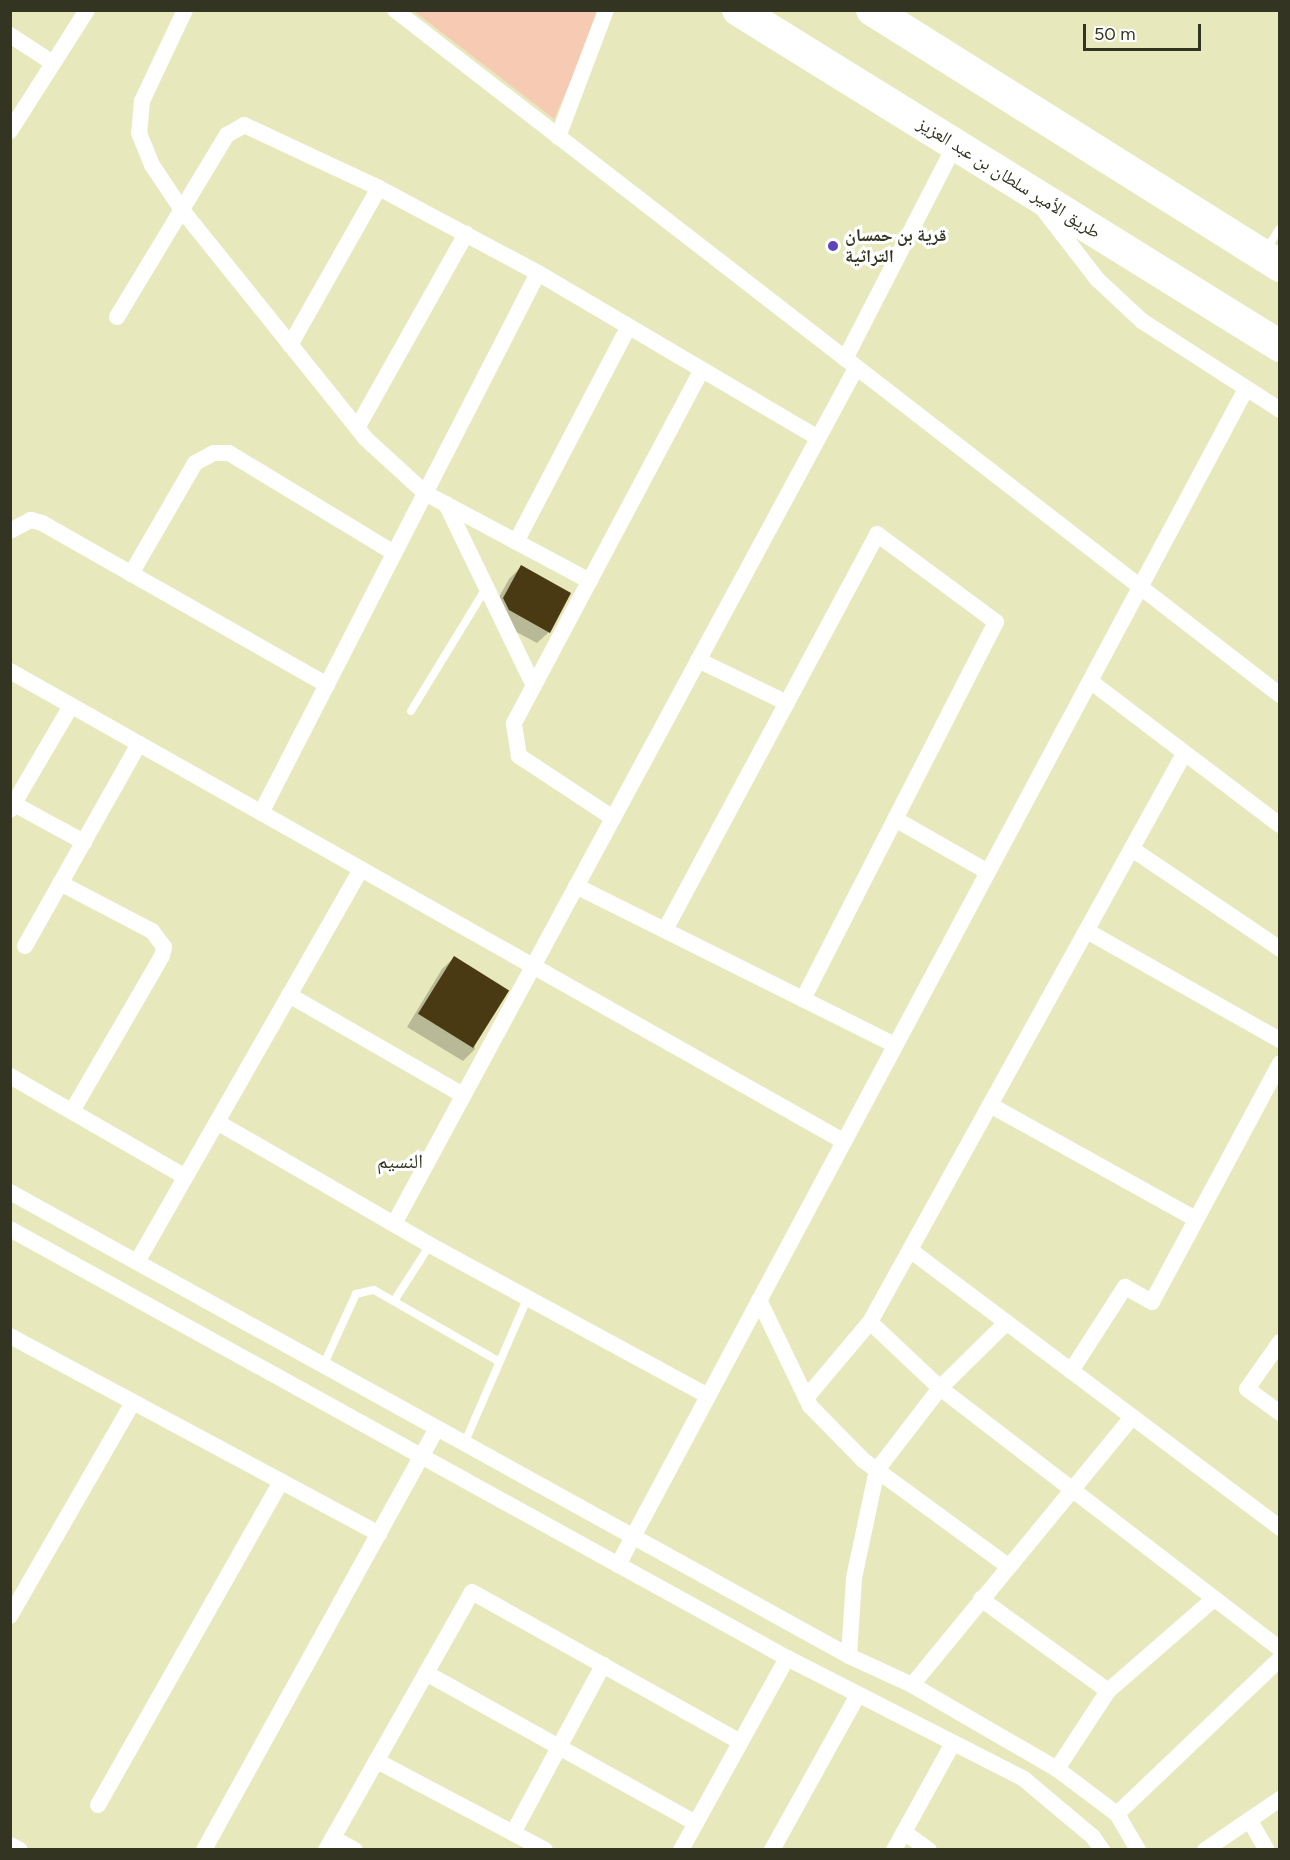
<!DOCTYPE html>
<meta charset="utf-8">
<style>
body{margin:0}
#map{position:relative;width:1290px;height:1860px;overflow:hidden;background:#e7e8bc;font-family:Figtree,"Noto Naskh Arabic",sans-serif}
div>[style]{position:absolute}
.green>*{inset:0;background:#f7cab3}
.shadow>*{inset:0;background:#0003}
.building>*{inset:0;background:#493a13;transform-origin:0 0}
.lane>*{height:8px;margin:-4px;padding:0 4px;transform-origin:4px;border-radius:4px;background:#fff}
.street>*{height:16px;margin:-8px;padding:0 8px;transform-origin:8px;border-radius:8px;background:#fff}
.highway>*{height:32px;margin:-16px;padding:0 16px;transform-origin:16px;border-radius:16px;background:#fff}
.dots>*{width:16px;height:16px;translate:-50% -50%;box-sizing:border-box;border:3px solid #fff;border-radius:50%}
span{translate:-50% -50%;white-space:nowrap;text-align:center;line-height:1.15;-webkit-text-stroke:6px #fff;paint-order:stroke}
.street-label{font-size:18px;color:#343422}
.poi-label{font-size:18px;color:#343422;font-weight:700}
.left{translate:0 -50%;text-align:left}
.neighbourhood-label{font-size:20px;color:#343422}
.frame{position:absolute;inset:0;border:12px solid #343422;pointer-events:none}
.scale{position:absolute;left:1083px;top:24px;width:118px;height:27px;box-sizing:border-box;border:3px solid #343422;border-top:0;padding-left:8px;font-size:18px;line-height:21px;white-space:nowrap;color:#343422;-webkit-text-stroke:4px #fff;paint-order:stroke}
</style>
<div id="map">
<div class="green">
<div style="clip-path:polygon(414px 11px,601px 11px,554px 119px)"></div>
</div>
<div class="shadow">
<div style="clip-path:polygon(521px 567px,549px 632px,537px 643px,498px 622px,492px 610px,509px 579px)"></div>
<div style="clip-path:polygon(454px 958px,475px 1049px,463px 1061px,407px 1027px,442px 969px)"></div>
</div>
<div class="building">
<div style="clip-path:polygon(521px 565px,571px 593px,550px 633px,509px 610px,503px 598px)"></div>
<div style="left:454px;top:956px;width:65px;height:68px;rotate:32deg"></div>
</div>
<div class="lane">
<div style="left:1265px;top:251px;width:27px;rotate:-57deg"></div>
<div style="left:411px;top:711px;width:144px;rotate:-58.6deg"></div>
<div style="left:394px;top:1301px;width:67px;rotate:-57.3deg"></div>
<div style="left:323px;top:1366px;width:79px;rotate:-65.4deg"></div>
<div style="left:356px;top:1294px;width:18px;rotate:-13deg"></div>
<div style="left:374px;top:1290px;width:143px;rotate:29.8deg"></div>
<div style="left:464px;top:1444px;width:158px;rotate:-66.5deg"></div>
</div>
<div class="street">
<div style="left:185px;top:10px;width:101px;rotate:115.3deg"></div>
<div style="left:142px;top:101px;width:32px;rotate:95deg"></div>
<div style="left:139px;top:133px;width:35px;rotate:68deg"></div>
<div style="left:152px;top:165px;width:54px;rotate:56.3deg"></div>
<div style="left:182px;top:210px;width:292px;rotate:51.2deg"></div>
<div style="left:365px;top:438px;width:81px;rotate:42.5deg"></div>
<div style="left:425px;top:493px;width:187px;rotate:28.1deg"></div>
<div style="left:395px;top:10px;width:1119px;rotate:37.74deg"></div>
<div style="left:10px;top:35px;width:51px;rotate:33.1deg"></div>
<div style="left:10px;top:131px;width:143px;rotate:-57.5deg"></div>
<div style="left:558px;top:137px;width:136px;rotate:-69.3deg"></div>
<div style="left:1043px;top:209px;width:88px;rotate:52.4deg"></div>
<div style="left:1097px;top:279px;width:62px;rotate:43deg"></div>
<div style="left:1142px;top:321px;width:164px;rotate:32.8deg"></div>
<div style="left:117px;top:317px;width:213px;rotate:-58.9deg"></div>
<div style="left:227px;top:135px;width:20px;rotate:-30deg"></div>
<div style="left:244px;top:125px;width:149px;rotate:25deg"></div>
<div style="left:379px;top:188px;width:180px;rotate:28.1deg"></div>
<div style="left:538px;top:273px;width:325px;rotate:30.5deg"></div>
<div style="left:290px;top:345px;width:180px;rotate:-60.5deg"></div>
<div style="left:845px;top:359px;width:241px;rotate:-62.8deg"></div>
<div style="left:357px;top:428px;width:223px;rotate:-60.7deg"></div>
<div style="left:446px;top:504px;width:202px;rotate:64.2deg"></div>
<div style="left:10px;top:531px;width:24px;rotate:-28deg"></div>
<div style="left:31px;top:520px;width:11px;rotate:15deg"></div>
<div style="left:42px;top:523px;width:328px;rotate:29.6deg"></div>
<div style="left:516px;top:542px;width:242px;rotate:-62.4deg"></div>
<div style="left:131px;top:574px;width:128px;rotate:-60deg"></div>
<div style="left:195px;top:463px;width:21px;rotate:-28deg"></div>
<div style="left:214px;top:453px;width:15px"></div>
<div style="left:229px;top:453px;width:193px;rotate:31.2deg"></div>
<div style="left:698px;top:660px;width:99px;rotate:25.8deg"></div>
<div style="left:10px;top:671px;width:956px;rotate:29.43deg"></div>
<div style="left:1090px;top:681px;width:238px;rotate:37.2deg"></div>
<div style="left:14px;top:804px;width:80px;rotate:28.5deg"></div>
<div style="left:10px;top:810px;width:121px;rotate:-59.6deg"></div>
<div style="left:261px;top:813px;width:607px;rotate:-62.84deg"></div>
<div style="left:613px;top:818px;width:113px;rotate:-146.6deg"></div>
<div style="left:519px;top:756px;width:33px;rotate:-99deg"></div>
<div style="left:514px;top:723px;width:398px;rotate:-62deg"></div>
<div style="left:895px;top:819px;width:107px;rotate:29.7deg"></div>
<div style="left:1132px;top:849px;width:179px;rotate:34deg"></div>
<div style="left:60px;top:883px;width:104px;rotate:27.6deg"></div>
<div style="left:152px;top:931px;width:20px;rotate:53deg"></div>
<div style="left:164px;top:947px;width:9px;rotate:103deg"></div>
<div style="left:162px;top:956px;width:179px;rotate:120.1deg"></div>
<div style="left:576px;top:886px;width:356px;rotate:26.5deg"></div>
<div style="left:665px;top:930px;width:449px;rotate:-61.8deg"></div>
<div style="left:877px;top:534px;width:148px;rotate:36.5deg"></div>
<div style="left:996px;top:622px;width:424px;rotate:117.1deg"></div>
<div style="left:1087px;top:931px;width:222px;rotate:29.5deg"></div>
<div style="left:25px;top:946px;width:232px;rotate:-60.6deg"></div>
<div style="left:289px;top:995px;width:201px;rotate:29.9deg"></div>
<div style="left:10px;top:1076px;width:201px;rotate:29.9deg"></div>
<div style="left:990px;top:1105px;width:235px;rotate:29deg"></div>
<div style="left:217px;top:1122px;width:246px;rotate:30deg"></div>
<div style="left:430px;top:1245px;width:316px;rotate:28.5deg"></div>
<div style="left:10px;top:1192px;width:959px;rotate:28.94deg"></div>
<div style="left:849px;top:1656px;width:69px;rotate:24.7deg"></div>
<div style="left:912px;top:1685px;width:168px;rotate:30.1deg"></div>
<div style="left:1057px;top:1769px;width:75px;rotate:36.9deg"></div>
<div style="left:1117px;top:1814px;width:42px;rotate:59.7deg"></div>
<div style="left:394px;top:1224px;width:973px;rotate:-61.64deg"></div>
<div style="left:10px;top:1229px;width:888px;rotate:28.9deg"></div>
<div style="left:787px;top:1658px;width:266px;rotate:27deg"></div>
<div style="left:1024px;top:1779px;width:90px;rotate:40deg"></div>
<div style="left:1093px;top:1837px;width:16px;rotate:55deg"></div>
<div style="left:910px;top:1250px;width:463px;rotate:36.9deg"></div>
<div style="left:137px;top:1262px;width:452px;rotate:-60.3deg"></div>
<div style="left:759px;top:1300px;width:118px;rotate:64.3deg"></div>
<div style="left:810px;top:1406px;width:76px;rotate:45.5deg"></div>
<div style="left:863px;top:1460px;width:180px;rotate:36.2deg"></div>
<div style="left:870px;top:1322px;width:96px;rotate:43.3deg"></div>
<div style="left:940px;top:1388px;width:429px;rotate:37.5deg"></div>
<div style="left:10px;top:1336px;width:419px;rotate:28.2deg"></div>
<div style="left:1280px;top:1342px;width:57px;rotate:125.1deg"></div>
<div style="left:1247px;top:1389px;width:41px;rotate:36deg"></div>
<div style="left:1071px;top:1371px;width:100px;rotate:-57.3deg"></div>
<div style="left:1125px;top:1287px;width:31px;rotate:29deg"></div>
<div style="left:1152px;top:1302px;width:271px;rotate:-61.8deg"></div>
<div style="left:806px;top:1398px;width:99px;rotate:-49.9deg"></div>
<div style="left:870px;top:1322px;width:649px;rotate:-61.07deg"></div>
<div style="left:618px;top:1565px;width:1333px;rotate:-61.9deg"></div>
<div style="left:981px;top:1599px;width:157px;rotate:35.9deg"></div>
<div style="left:1108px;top:1691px;width:93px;rotate:123.2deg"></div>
<div style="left:10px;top:1616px;width:247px;rotate:-60.1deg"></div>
<div style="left:849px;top:1656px;width:78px;rotate:-86.3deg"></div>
<div style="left:854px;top:1578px;width:110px;rotate:-78deg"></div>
<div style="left:877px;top:1470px;width:103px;rotate:-52.5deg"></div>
<div style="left:940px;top:1388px;width:93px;rotate:-44.6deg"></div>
<div style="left:426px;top:1673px;width:309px;rotate:29.1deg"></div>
<div style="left:912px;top:1685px;width:347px;rotate:-50.6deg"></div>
<div style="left:1108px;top:1691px;width:140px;rotate:-41deg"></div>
<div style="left:377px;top:1761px;width:190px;rotate:27.9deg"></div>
<div style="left:98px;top:1805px;width:372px;rotate:-60.5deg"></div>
<div style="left:1117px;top:1814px;width:225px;rotate:-43.6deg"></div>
<div style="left:1250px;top:1821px;width:34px;rotate:60deg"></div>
<div style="left:904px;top:1832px;width:31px;rotate:36deg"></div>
<div style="left:513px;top:1833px;width:191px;rotate:-61.8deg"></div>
<div style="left:333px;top:1838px;width:25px;rotate:29deg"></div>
<div style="left:10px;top:1845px;width:11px;rotate:27deg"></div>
<div style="left:204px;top:1850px;width:482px;rotate:-61.1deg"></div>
<div style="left:326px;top:1850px;width:296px;rotate:-60.5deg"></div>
<div style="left:472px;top:1592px;width:307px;rotate:29.2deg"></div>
<div style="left:681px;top:1850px;width:219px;rotate:-61.1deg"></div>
<div style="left:772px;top:1850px;width:177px;rotate:-61deg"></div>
<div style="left:894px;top:1850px;width:122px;rotate:-61.1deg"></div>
<div style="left:1205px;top:1850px;width:91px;rotate:-34.2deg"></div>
</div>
<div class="highway">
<div style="left:738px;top:10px;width:638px;rotate:31.8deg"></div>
<div style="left:872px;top:10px;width:482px;rotate:32.1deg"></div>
</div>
<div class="dots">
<div style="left:833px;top:246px;background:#5e43bb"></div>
</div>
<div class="street-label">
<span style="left:1009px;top:178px;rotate:32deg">طريق الأمير سلطان بن عبد العزيز</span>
</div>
<div class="poi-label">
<span class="left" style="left:845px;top:246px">قرية بن حمسان<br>التراثية</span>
</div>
<div class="neighbourhood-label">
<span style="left:400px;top:1161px">النسيم</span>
</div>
<div class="frame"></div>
<div class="scale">50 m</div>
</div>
